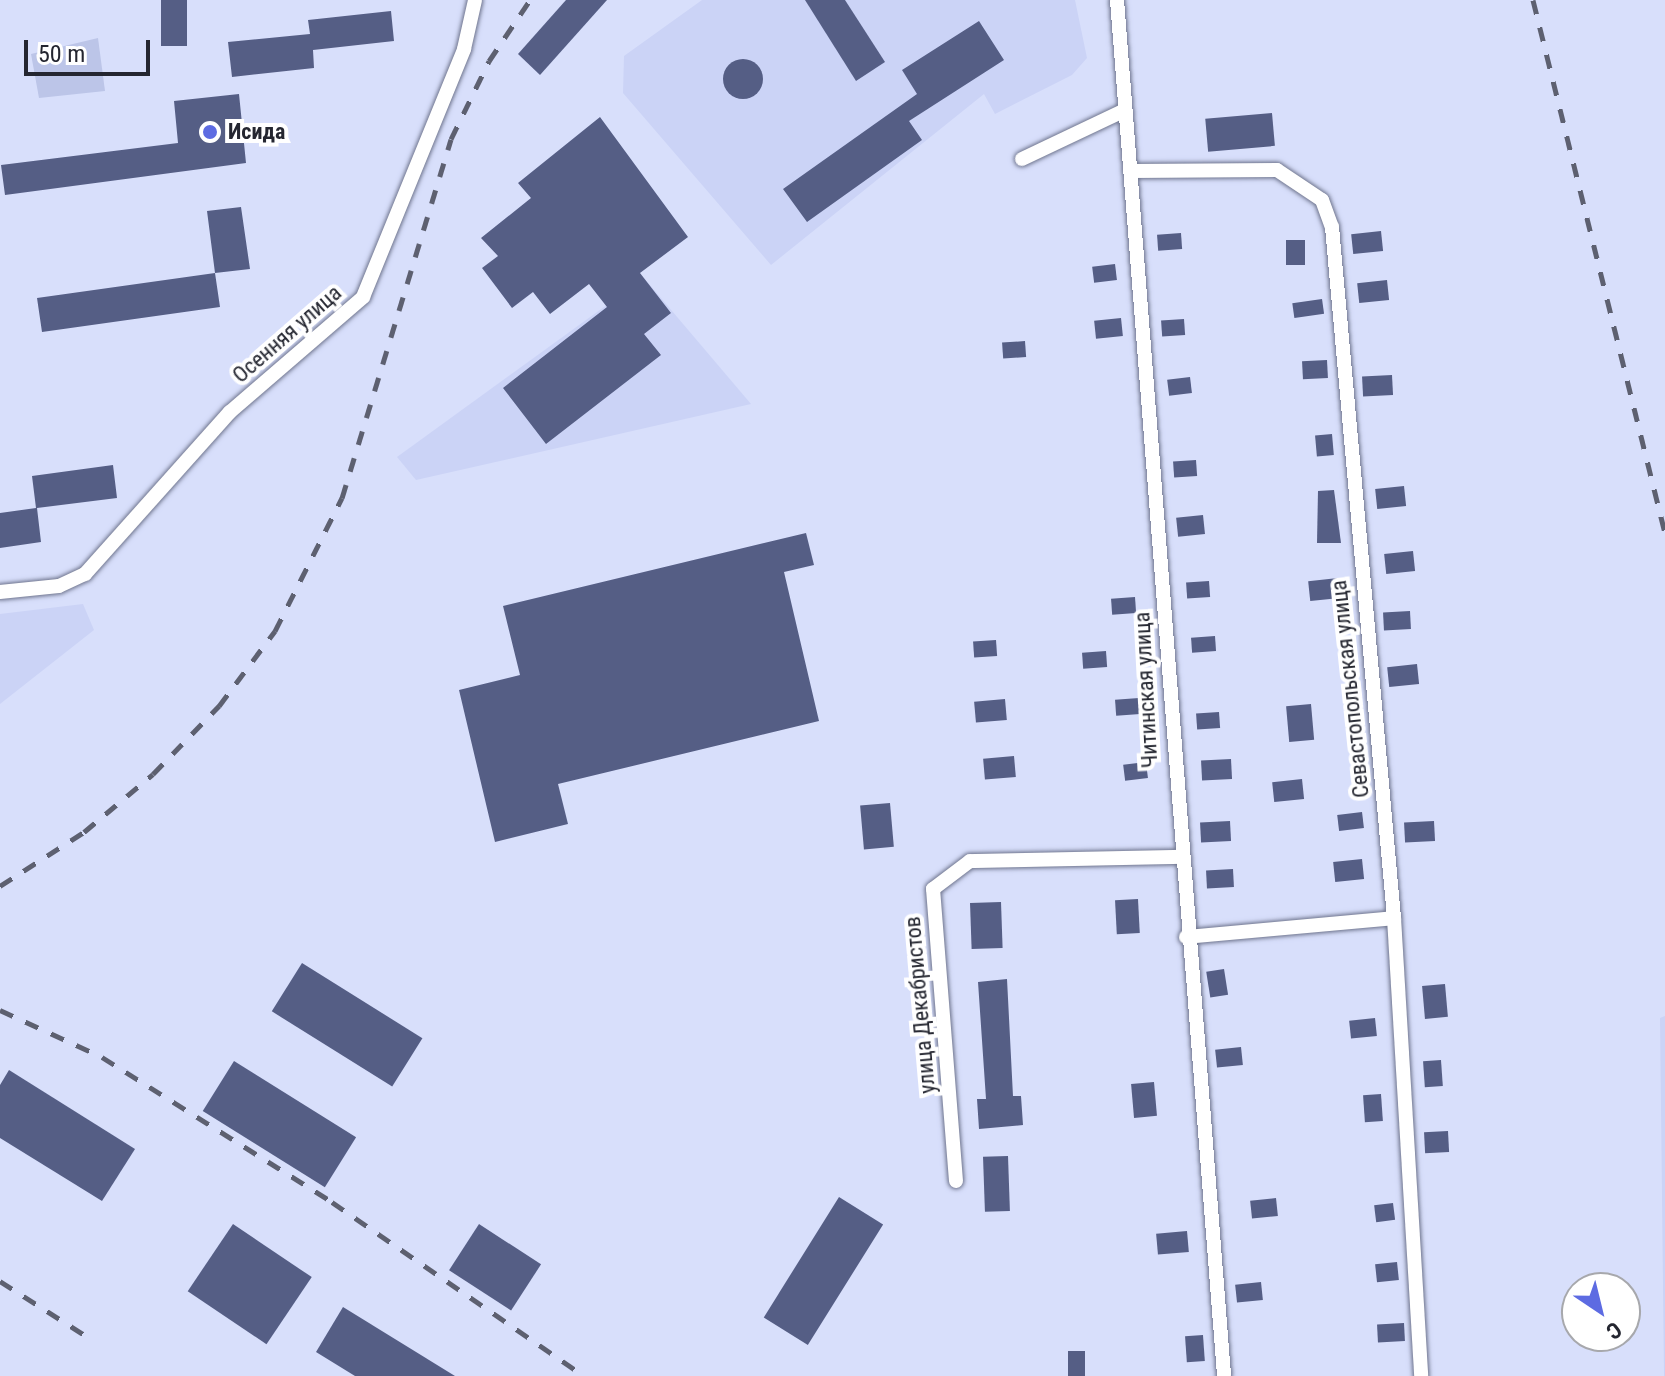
<!DOCTYPE html>
<meta charset="utf-8">
<style>
body{margin:0}
#map{position:relative;width:1665px;height:1376px;overflow:hidden;background:#d8dffb;font-family:"Roboto Condensed",sans-serif}
div>[style]{position:absolute}
.built>*{inset:0;background:#cbd3f6}
.green>*{inset:0;background:#bcc5e8}
.building>*{inset:0;background:#555e85;transform-origin:0 0}
.round{border-radius:50%}
.roads{filter:drop-shadow(0 0 2px #6f758e) drop-shadow(0 0 2px #6f758e)}
.street>*{height:14px;margin:-7px;padding:0 7px;transform-origin:7px;border-radius:7px;background:#fff}
.rail>*{height:5px;margin-top:-2.5px;transform-origin:0;background:repeating-linear-gradient(90deg,#5d6070 0 14px,transparent 0 28px)}
.dots>*{width:22px;height:22px;translate:-50% -50%;box-sizing:border-box;border:4px solid #fff;border-radius:50%}
span{translate:-50% -50%;white-space:nowrap;text-align:center;line-height:1.15;-webkit-text-stroke:8px #fff;paint-order:stroke}
.poi-label{font-size:22px;color:#242630;font-weight:700}
.left{translate:0 -50%;text-align:left}
.street-label{font-size:22px;color:#242630}
.north{position:absolute;left:1561px;top:1272px;width:80px;height:80px;box-sizing:border-box;background:#fff;border:2px solid #a7a8ac;border-radius:50%;rotate:145deg;font-size:22px;font-weight:700;line-height:32px;text-align:center;color:#242630}
.north::after{content:'';display:block;margin:auto;width:28px;height:36px;background:#5d6be2;clip-path:polygon(50% 0,100% 100%,50% 72%,0 100%)}
.scale{position:absolute;left:24px;top:40px;width:126px;height:36px;box-sizing:border-box;border:4px solid #242630;border-top:0;padding-left:10px;font-size:24px;line-height:28px;white-space:nowrap;color:#242630;-webkit-text-stroke:6px #fff;paint-order:stroke}
</style>
<div id="map">
<div class="built">
<div style="clip-path:polygon(702px 0,1075px 0,1087px 58px,1072px 75px,995px 114px,984px 94px,771px 265px,623px 93px,624px 56px)"></div>
<div style="clip-path:polygon(644px 278px,751px 404px,416px 480px,397px 457px)"></div>
<div style="clip-path:polygon(83px 604px,94px 630px,0 704px,0 614px)"></div>
<div style="clip-path:polygon(1665px 1016px,1665px 1376px,1664px 1376px,1660px 1018px)"></div>
</div>
<div class="green">
<div style="clip-path:polygon(98px 38px,105px 91px,39px 98px,31px 54px)"></div>
</div>
<div class="building">
<div style="left:161px;top:0;width:26px;height:46px"></div>
<div style="clip-path:polygon(566px 0,607px 0,540px 75px,518px 54px)"></div>
<div style="clip-path:polygon(805px 0,845px 0,885px 62px,856px 81px)"></div>
<div style="clip-path:polygon(391px 11px,394px 41px,313px 50px,314px 68px,232px 77px,228px 42px,310px 34px,308px 20px)"></div>
<div style="clip-path:polygon(979px 21px,1004px 60px,909px 121px,922px 140px,807px 222px,783px 189px,917px 94px,902px 70px)"></div>
<div class="round" style="left:723px;top:59px;width:40px;height:40px"></div>
<div style="clip-path:polygon(239px 94px,246px 163px,5px 195px,1px 165px,178px 143px,174px 101px)"></div>
<div style="left:1272px;top:113px;width:33px;height:67px;rotate:85deg"></div>
<div style="clip-path:polygon(600px 117px,688px 237px,640px 273px,671px 313px,644px 334px,661px 355px,546px 444px,503px 388px,607px 307px,589px 284px,550px 314px,533px 292px,512px 308px,482px 268px,498px 256px,481px 238px,531px 198px,518px 183px)"></div>
<div style="clip-path:polygon(241px 207px,250px 269px,215px 273px,220px 307px,42px 332px,37px 298px,215px 273px,207px 211px)"></div>
<div style="left:1381px;top:231px;width:20px;height:30px;rotate:84deg"></div>
<div style="left:1181px;top:233px;width:16px;height:24px;rotate:86deg"></div>
<div style="left:1286px;top:240px;width:19px;height:25px"></div>
<div style="left:1115px;top:264px;width:16px;height:23px;rotate:83deg"></div>
<div style="left:1387px;top:280px;width:20px;height:30px;rotate:84deg"></div>
<div style="left:1322px;top:299px;width:15px;height:30px;rotate:82deg"></div>
<div style="left:1121px;top:318px;width:18px;height:27px;rotate:84deg"></div>
<div style="left:1184px;top:319px;width:16px;height:23px;rotate:86deg"></div>
<div style="left:1025px;top:341px;width:16px;height:23px;rotate:86deg"></div>
<div style="left:1327px;top:360px;width:18px;height:25px;rotate:87deg"></div>
<div style="left:1392px;top:375px;width:20px;height:30px;rotate:87deg"></div>
<div style="left:1190px;top:377px;width:16px;height:23px;rotate:83deg"></div>
<div style="left:1332px;top:434px;width:21px;height:17px;rotate:85deg"></div>
<div style="left:1196px;top:460px;width:16px;height:23px;rotate:86deg"></div>
<div style="clip-path:polygon(113px 465px,117px 498px,37px 508px,41px 542px,0 548px,0 513px,36px 508px,32px 476px)"></div>
<div style="left:1404px;top:486px;width:20px;height:29px;rotate:84deg"></div>
<div style="clip-path:polygon(1334px 490px,1341px 543px,1317px 543px,1318px 491px)"></div>
<div style="left:1203px;top:515px;width:19px;height:27px;rotate:84deg"></div>
<div style="clip-path:polygon(806px 533px,814px 565px,784px 572px,819px 721px,558px 784px,568px 824px,495px 842px,459px 690px,520px 675px,503px 606px)"></div>
<div style="left:1413px;top:551px;width:20px;height:29px;rotate:84deg"></div>
<div style="left:1338px;top:578px;width:20px;height:30px;rotate:84deg"></div>
<div style="left:1209px;top:581px;width:16px;height:23px;rotate:86deg"></div>
<div style="left:1135px;top:597px;width:16px;height:24px;rotate:86deg"></div>
<div style="left:1410px;top:611px;width:18px;height:27px;rotate:87deg"></div>
<div style="left:1215px;top:636px;width:15px;height:24px;rotate:86deg"></div>
<div style="left:996px;top:640px;width:16px;height:23px;rotate:86deg"></div>
<div style="left:1106px;top:651px;width:16px;height:24px;rotate:86deg"></div>
<div style="left:1417px;top:664px;width:20px;height:30px;rotate:84deg"></div>
<div style="left:1139px;top:698px;width:16px;height:24px;rotate:86deg"></div>
<div style="left:1005px;top:699px;width:21px;height:31px;rotate:85deg"></div>
<div style="left:1311px;top:704px;width:36px;height:25px;rotate:85deg"></div>
<div style="left:1219px;top:712px;width:16px;height:23px;rotate:86deg"></div>
<div style="left:1014px;top:756px;width:21px;height:31px;rotate:85deg"></div>
<div style="left:1231px;top:759px;width:20px;height:30px;rotate:87deg"></div>
<div style="left:1146px;top:762px;width:16px;height:23px;rotate:83deg"></div>
<div style="left:1302px;top:779px;width:20px;height:30px;rotate:84deg"></div>
<div style="left:890px;top:803px;width:44px;height:30px;rotate:85deg"></div>
<div style="left:1362px;top:812px;width:16px;height:25px;rotate:83deg"></div>
<div style="left:1230px;top:821px;width:20px;height:30px;rotate:87deg"></div>
<div style="left:1434px;top:821px;width:20px;height:30px;rotate:87deg"></div>
<div style="left:1362px;top:859px;width:20px;height:29px;rotate:84deg"></div>
<div style="left:1233px;top:869px;width:18px;height:27px;rotate:87deg"></div>
<div style="left:1138px;top:899px;width:34px;height:23px;rotate:87deg"></div>
<div style="left:1001px;top:902px;width:46px;height:31px;rotate:88deg"></div>
<div style="left:302px;top:963px;width:142px;height:57px;rotate:32deg"></div>
<div style="left:1224px;top:969px;width:26px;height:18px;rotate:81deg"></div>
<div style="clip-path:polygon(1007px 979px,1013px 1096px,1021px 1096px,1023px 1125px,979px 1129px,977px 1099px,986px 1099px,978px 982px)"></div>
<div style="left:1445px;top:984px;width:33px;height:23px;rotate:85deg"></div>
<div style="left:1375px;top:1018px;width:18px;height:26px;rotate:84deg"></div>
<div style="left:1241px;top:1047px;width:18px;height:26px;rotate:84deg"></div>
<div style="left:1441px;top:1060px;width:26px;height:18px;rotate:86deg"></div>
<div style="left:234px;top:1061px;width:144px;height:59px;rotate:32deg"></div>
<div style="clip-path:polygon(9px 1070px,135px 1149px,102px 1201px,0 1138px,0 1085px)"></div>
<div style="left:1154px;top:1082px;width:34px;height:23px;rotate:85deg"></div>
<div style="left:1381px;top:1094px;width:27px;height:18px;rotate:86deg"></div>
<div style="left:1448px;top:1131px;width:21px;height:24px;rotate:87deg"></div>
<div style="left:1008px;top:1156px;width:55px;height:25px;rotate:88deg"></div>
<div style="left:839px;top:1197px;width:52px;height:142px;rotate:32deg"></div>
<div style="left:1276px;top:1198px;width:18px;height:26px;rotate:84deg"></div>
<div style="left:1393px;top:1203px;width:17px;height:19px;rotate:83deg"></div>
<div style="left:233px;top:1224px;width:95px;height:81px;rotate:34deg"></div>
<div style="left:479px;top:1224px;width:74px;height:55px;rotate:33deg"></div>
<div style="left:1187px;top:1231px;width:21px;height:31px;rotate:85deg"></div>
<div style="left:1397px;top:1262px;width:18px;height:22px;rotate:84deg"></div>
<div style="left:1261px;top:1282px;width:18px;height:26px;rotate:84deg"></div>
<div style="clip-path:polygon(343px 1307px,455px 1376px,355px 1376px,316px 1352px)"></div>
<div style="left:1404px;top:1323px;width:18px;height:27px;rotate:87deg"></div>
<div style="left:1203px;top:1335px;width:26px;height:18px;rotate:86deg"></div>
<div style="left:1068px;top:1351px;width:17px;height:25px"></div>
</div>
<div class="roads">
<div class="street">
<div style="left:1117px;top:0;width:1380px;rotate:85.55deg"></div>
<div style="left:1022px;top:159px;width:114px;rotate:-25.4deg"></div>
<div style="left:1131px;top:171px;width:146px;rotate:-0.4deg"></div>
<div style="left:1277px;top:170px;width:54px;rotate:33.7deg"></div>
<div style="left:1322px;top:200px;width:29px;rotate:70deg"></div>
<div style="left:1332px;top:227px;width:694px;rotate:84.87deg"></div>
<div style="left:1394px;top:918px;width:459px;rotate:86.6deg"></div>
<div style="left:0;top:592px;width:59px;rotate:-5.8deg"></div>
<div style="left:59px;top:586px;width:29px;rotate:-25deg"></div>
<div style="left:85px;top:574px;width:217px;rotate:-48.2deg"></div>
<div style="left:230px;top:412px;width:176px;rotate:-40.8deg"></div>
<div style="left:363px;top:297px;width:268px;rotate:-67.8deg"></div>
<div style="left:464px;top:49px;width:50px;rotate:-77.3deg"></div>
<div style="left:1186px;top:937px;width:209px;rotate:-5.2deg"></div>
<div style="left:956px;top:1181px;width:293px;rotate:-94.5deg"></div>
<div style="left:933px;top:889px;width:46px;rotate:-37.1deg"></div>
<div style="left:970px;top:861px;width:208px;rotate:-1.1deg"></div>
</div>
</div>
<div class="rail">
<div style="left:1533px;top:0;width:549px;rotate:76.09deg"></div>
<div style="left:0;top:886px;width:100px;rotate:-32.7deg"></div>
<div style="left:84px;top:832px;width:90px;rotate:-40deg"></div>
<div style="left:153px;top:774px;width:95px;rotate:-45.9deg"></div>
<div style="left:219px;top:706px;width:94px;rotate:-53.3deg"></div>
<div style="left:275px;top:631px;width:149px;rotate:-63.3deg"></div>
<div style="left:342px;top:498px;width:375px;rotate:-73.1deg"></div>
<div style="left:451px;top:139px;width:87px;rotate:-64deg"></div>
<div style="left:489px;top:61px;width:73px;rotate:-56.1deg"></div>
<div style="left:0;top:1010px;width:112px;rotate:24.7deg"></div>
<div style="left:102px;top:1057px;width:272px;rotate:32.2deg"></div>
<div style="left:332px;top:1202px;width:306px;rotate:34.6deg"></div>
<div style="left:0;top:1281px;width:108px;rotate:32.5deg"></div>
</div>
<div class="dots">
<div style="left:210px;top:132px;background:#5d6be2"></div>
</div>
<div class="poi-label">
<span class="left" style="left:228px;top:132px">Исида</span>
</div>
<div class="street-label">
<span style="left:287px;top:334px;rotate:-41deg">Осенняя улица</span>
<span style="left:1350px;top:689px;rotate:-96deg">Севастопольская улица</span>
<span style="left:1146px;top:690px;rotate:-93deg">Читинская улица</span>
<span style="left:920px;top:1005px;rotate:-95deg">улица Декабристов</span>
</div>
<div class="north">С</div>
<div class="scale">50 m</div>
</div>
